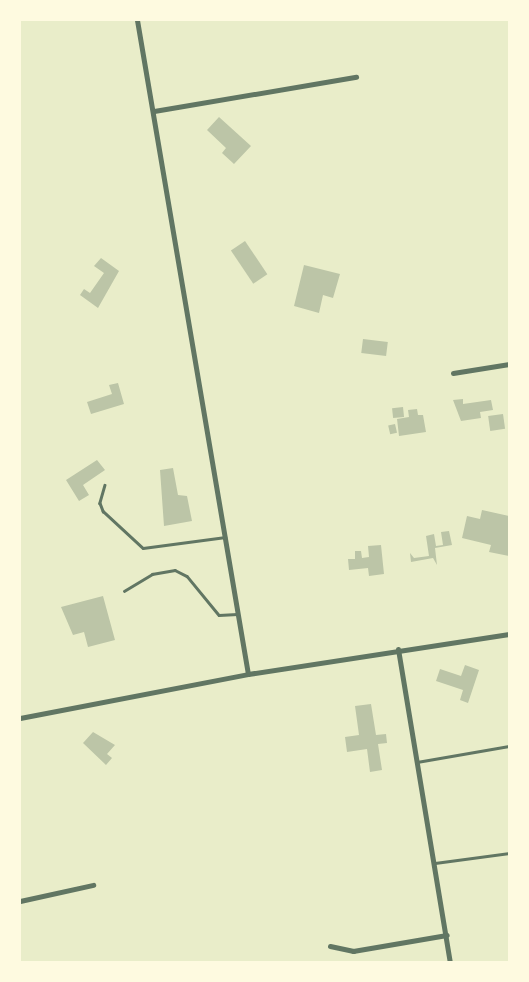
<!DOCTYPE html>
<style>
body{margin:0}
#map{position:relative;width:529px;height:982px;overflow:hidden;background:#e9edc9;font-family:"DM Sans",sans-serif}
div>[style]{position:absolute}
.building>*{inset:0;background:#bcc5a7;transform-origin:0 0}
.service>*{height:2.5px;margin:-1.25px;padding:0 1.25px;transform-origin:1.25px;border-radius:1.25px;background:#617663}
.minor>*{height:5px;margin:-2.5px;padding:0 2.5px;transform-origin:2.5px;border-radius:2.5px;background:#617663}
span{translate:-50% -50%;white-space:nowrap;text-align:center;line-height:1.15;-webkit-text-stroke:4px #fefae0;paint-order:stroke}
.frame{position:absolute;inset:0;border:21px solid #fefae0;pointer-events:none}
</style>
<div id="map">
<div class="building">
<div style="clip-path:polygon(219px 117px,251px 146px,234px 164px,222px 153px,226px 148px,207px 130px)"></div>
<div style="left:245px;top:241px;width:40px;height:17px;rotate:56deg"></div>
<div style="clip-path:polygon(101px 258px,119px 271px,98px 308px,80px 295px,84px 289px,90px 293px,104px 273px,94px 266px)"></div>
<div style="clip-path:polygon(304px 265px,340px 274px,333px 298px,323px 295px,319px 313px,294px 306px)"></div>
<div style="left:363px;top:339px;width:25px;height:14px;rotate:7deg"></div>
<div style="clip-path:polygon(118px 383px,124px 404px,91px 414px,87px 402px,112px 394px,109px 385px)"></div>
<div style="clip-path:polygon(463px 399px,463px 404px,491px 400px,493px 410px,480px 412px,481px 418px,461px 421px,453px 400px)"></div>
<div style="left:403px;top:407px;width:10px;height:11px;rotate:84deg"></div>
<div style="clip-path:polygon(417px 409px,418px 415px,423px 415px,426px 432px,399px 436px,397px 419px,409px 417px,408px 410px)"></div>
<div style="left:503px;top:414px;width:15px;height:15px;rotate:82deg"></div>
<div style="left:395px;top:424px;width:9px;height:7px;rotate:77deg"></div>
<div style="clip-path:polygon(97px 460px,105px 470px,83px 485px,89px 495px,79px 501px,66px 480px)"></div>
<div style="clip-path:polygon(173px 468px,178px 495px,187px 496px,192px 521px,164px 526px,160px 470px)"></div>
<div style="clip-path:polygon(482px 510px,509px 516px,509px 556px,489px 552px,491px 545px,462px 538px,467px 516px,480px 519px)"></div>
<div style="clip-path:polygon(449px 531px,452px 545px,435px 548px,437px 565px,433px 558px,411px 562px,410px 553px,414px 558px,429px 556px,426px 536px,434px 534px,436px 546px,443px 545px,441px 532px)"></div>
<div style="clip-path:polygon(381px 545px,384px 574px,369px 576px,368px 568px,349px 570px,348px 559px,355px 559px,355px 551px,361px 551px,362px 558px,369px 557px,368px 546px)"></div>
<div style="clip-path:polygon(103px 596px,115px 640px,88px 647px,84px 632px,73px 635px,61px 607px)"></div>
<div style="clip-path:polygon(465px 665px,479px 670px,468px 703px,460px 700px,463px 690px,436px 681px,440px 669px,461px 676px)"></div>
<div style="clip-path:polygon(371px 704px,376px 735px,386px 734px,387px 743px,378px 744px,382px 770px,370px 772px,367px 749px,347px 752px,345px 737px,359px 735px,355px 706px)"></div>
<div style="clip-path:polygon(93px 732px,115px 745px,107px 754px,112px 758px,106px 765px,83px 743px)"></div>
</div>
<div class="service">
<div style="left:105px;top:485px;width:19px;rotate:106deg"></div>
<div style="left:100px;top:503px;width:9px;rotate:69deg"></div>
<div style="left:103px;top:511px;width:54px;rotate:42.8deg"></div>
<div style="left:143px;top:548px;width:83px;rotate:-7.6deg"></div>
<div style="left:124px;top:591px;width:33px;rotate:-31deg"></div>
<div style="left:152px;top:574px;width:23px;rotate:-10deg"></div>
<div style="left:175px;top:570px;width:13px;rotate:27deg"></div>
<div style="left:187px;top:576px;width:50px;rotate:50.6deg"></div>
<div style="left:219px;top:615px;width:18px;rotate:-3deg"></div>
<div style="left:417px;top:762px;width:93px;rotate:-9.9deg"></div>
<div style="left:435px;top:863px;width:75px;rotate:-7.7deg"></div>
</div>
<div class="minor">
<div style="left:137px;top:20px;width:663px;rotate:80.37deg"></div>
<div style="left:154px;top:111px;width:205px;rotate:-9.6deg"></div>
<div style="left:453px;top:373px;width:57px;rotate:-9.1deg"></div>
<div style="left:398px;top:649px;width:317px;rotate:80.6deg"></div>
<div style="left:20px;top:718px;width:232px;rotate:-10.9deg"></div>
<div style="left:248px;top:674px;width:264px;rotate:-8.7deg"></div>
<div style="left:20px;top:901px;width:75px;rotate:-12.4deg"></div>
<div style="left:330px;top:946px;width:24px;rotate:12deg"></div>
<div style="left:353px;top:951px;width:95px;rotate:-9.7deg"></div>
</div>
<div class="frame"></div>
</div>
